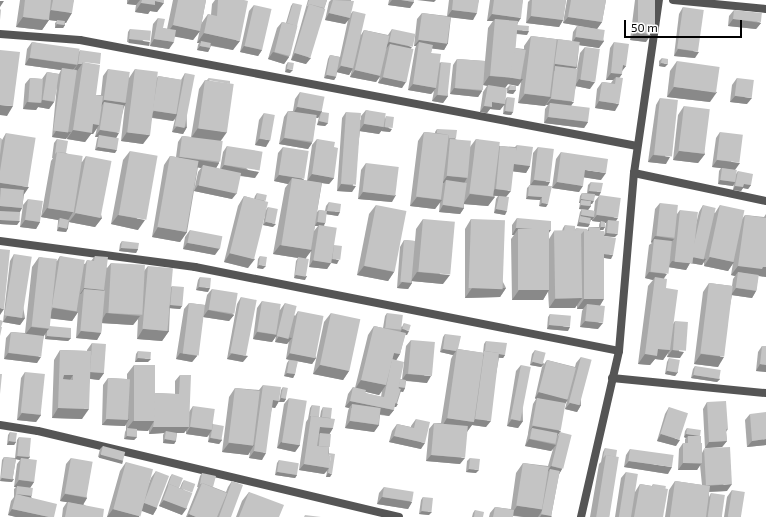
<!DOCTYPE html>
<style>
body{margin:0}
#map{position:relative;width:766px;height:517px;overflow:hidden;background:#fff;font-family:"Exo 2",sans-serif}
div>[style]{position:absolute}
.minor>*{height:8px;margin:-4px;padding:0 4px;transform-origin:4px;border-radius:4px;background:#555}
.wall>*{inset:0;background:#a9a9a9}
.shaded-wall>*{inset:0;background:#898989;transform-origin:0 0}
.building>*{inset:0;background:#c4c4c4;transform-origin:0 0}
span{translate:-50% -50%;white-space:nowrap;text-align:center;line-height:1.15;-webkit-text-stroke:3px #fff;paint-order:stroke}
.scale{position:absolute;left:624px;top:20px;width:118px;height:18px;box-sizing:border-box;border:2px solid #000;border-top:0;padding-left:5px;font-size:12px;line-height:14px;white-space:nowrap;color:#000;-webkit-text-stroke:3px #fff;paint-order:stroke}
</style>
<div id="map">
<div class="minor">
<div style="left:673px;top:0;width:93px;rotate:5.5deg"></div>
<div style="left:0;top:34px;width:80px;rotate:4.3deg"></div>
<div style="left:80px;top:40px;width:567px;rotate:10.77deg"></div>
<div style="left:634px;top:173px;width:135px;rotate:12deg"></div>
<div style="left:0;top:241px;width:197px;rotate:7.6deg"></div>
<div style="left:195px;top:267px;width:432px;rotate:11.2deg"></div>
<div style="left:612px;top:378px;width:155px;rotate:5.6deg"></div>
<div style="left:0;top:425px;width:38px;rotate:9deg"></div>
<div style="left:38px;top:431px;width:371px;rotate:13.4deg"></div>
<div style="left:581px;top:517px;width:170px;rotate:-77.1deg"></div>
<div style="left:619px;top:351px;width:179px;rotate:-85.2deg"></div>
<div style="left:634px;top:173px;width:175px;rotate:-81.8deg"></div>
</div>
<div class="wall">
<div style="clip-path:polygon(20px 0,74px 0,66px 23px,65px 23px,65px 25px,63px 28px,55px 28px,55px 23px,57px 21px,49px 20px,42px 30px,16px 27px)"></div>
<div style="clip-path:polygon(127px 0,164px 0,157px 12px,150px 11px,148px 14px,135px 12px,136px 5px,127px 4px)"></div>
<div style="clip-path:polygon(173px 0,206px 0,200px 31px,193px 40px,175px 36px,169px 49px,150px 46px,153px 24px,158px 18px,163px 28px,167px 29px)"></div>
<div style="clip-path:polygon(215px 0,244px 0,233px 50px,211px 46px,208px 52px,197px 50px,198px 45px,199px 43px,197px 43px,201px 24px,208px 14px,211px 15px,212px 4px)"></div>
<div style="clip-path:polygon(308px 0,327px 0,306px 64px,291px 60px)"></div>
<div style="clip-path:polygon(331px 0,351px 0,350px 15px,353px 11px,361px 35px,364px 30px,388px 35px,392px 29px,411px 48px,402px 88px,378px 83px,380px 77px,376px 82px,350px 77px,352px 70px,349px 75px,337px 72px,336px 77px,334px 80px,324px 78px,328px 59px,330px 55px,340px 57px,348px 20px,345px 24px,325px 20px,329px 2px)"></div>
<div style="clip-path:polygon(389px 0,414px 0,414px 2px,410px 8px,388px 5px)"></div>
<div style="clip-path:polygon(449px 0,479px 0,473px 20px,451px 17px,448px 43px,444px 50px,432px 48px,431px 53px,440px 63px,441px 62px,448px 96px,443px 103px,432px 101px,434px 91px,431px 94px,408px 90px,415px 49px,416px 46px,414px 46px,417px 19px,422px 13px,447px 16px)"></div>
<div style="clip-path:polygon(490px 0,523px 0,517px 25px,527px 35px,516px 34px,515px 48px,524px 49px,524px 46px,531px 36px,572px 41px,573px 32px,577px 26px,597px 29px,563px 23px,567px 0,606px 0,602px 22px,597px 29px,604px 41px,599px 48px,579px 45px,577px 67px,575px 69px,577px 69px,580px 53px,585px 47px,590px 89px,576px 86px,571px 105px,588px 122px,584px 128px,544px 123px,545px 109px,548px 105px,546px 105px,546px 104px,545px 106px,518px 103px,521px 82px,518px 86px,508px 84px,505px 88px,505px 100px,507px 97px,513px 112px,511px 115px,503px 114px,504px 104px,500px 110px,490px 109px,487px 113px,480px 112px,483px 92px,487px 86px,483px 85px,482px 91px,478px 97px,450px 94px,453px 65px,457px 59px,485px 61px,488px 28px,493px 21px,487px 21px)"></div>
<div style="clip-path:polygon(530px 0,566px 0,563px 20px,559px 27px,526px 23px,528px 2px)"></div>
<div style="clip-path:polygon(635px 0,655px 0,646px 42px,630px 40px)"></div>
<div style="clip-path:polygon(293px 3px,297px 26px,289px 57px,284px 64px,268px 59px,277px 28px,282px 22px,286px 23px,291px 6px)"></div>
<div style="clip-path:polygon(254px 5px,262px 50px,258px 56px,240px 52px,249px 11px)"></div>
<div style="clip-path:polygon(683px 7px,695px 58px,674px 56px,679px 14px)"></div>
<div style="clip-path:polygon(734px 10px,761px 23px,756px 29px,728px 26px,729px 16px)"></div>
<div style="clip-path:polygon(130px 29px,148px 45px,127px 42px,128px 32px)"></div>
<div style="clip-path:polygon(32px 42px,79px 52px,80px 50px,96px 95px,101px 95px,103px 76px,108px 69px,129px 78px,135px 69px,157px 78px,158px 76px,181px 80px,185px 73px,187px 127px,183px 134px,172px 132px,175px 119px,173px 121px,152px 118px,143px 144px,121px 141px,125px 105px,124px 107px,116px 138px,115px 153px,95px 150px,97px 139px,98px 137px,95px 137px,97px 128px,93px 134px,91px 134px,85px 142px,67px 139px,67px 137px,66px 139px,52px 137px,57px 85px,54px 102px,49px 109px,38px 107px,36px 110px,23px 109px,25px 84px,30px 78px,42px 79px,47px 72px,59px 74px,61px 70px,25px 65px,27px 49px)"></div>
<div style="clip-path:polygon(614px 42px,626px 66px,622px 71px,622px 74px,619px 78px,615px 111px,595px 108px,597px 89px,602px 82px,611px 83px,613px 80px,606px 80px,610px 48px)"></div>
<div style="clip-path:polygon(662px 58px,665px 67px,659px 66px,659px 61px)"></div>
<div style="clip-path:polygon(677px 61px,710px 102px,667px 97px,670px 71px)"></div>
<div style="clip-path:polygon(288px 62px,290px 73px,285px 72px,286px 65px)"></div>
<div style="clip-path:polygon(209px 78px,220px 141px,219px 163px,216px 168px,220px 169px,223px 152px,227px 146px,255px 178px,240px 176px,232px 199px,194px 191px,198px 172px,201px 168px,198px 167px,187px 232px,180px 242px,152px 237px,164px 165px,170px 156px,176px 157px,178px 142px,182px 136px,191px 137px,199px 89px,205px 80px,207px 80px)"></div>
<div style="clip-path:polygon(737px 78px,747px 104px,730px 102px,732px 85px)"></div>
<div style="clip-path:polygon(510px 85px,516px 90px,513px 94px,507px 93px,507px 88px)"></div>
<div style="clip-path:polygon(300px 92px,322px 111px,322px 112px,328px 123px,325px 126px,317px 125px,319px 117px,318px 118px,316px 118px,312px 143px,308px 149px,279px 144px,284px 117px,288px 111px,293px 111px,295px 99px)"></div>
<div style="clip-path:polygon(660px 98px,666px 164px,648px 162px,656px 105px)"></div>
<div style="clip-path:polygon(684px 106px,705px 154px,698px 163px,673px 160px,678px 115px)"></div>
<div style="clip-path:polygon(366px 110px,385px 116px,390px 132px,381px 131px,379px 134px,360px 131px,352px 192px,337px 191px,342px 118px,346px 112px,361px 120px,361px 116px)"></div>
<div style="clip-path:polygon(264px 113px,266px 147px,255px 145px,259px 120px)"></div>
<div style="clip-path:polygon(437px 129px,456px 138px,455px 139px,470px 147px,476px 139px,500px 146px,515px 147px,517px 145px,530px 166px,526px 173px,513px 171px,506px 197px,505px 215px,494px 213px,496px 199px,498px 196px,495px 196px,488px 206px,464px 204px,464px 208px,460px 214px,439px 212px,440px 202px,435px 209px,410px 206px,418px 141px,424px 132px,435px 133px,435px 132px)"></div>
<div style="clip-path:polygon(720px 132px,736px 174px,738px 171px,751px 185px,748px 189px,743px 188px,741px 191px,733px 190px,734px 184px,733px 186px,718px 184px,719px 171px,721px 168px,712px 167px,716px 138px)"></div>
<div style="clip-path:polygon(6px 133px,24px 195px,22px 208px,20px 212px,17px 225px,0 224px,0 138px,2px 140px)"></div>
<div style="clip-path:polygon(57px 139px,66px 153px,82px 162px,86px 156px,102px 218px,95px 227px,69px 222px,68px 228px,66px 232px,57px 231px,58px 222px,58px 220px,41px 217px,51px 161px,53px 158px,52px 158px,54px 143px)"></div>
<div style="clip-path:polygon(evenodd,317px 139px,334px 147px,334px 178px,329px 184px,322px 183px,317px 212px,319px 210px,325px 211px,326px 206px,329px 202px,338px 216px,326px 214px,325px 223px,324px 225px,334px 245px,337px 264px,331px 263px,327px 269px,309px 267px,311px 250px,306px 258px,305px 280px,294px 278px,296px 261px,298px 258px,273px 254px,285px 188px,288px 184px,274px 181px,278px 153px,283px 147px,303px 180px,307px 181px,312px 145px,317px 139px,315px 226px,318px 226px,314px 231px,315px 226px)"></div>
<div style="clip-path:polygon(538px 147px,547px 186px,546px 207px,539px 206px,540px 200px,526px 199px,527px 188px,530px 185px,533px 153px)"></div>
<div style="clip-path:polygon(130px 151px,138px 230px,111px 224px,123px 160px)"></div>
<div style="clip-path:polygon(561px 152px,601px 180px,584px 177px,579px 192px,552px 188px,556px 159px)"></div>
<div style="clip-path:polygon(366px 163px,392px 202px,358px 199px,361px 170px)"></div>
<div style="clip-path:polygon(591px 182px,616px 221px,615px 237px,604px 236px,606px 223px,605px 223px,605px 227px,603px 230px,600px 230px,604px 236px,611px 259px,604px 258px,598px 329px,580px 327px,582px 311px,583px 309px,577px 309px,577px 305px,575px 308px,549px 308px,548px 291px,543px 300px,512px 300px,511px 239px,514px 235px,512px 235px,512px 225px,517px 218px,549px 233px,549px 239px,554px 231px,562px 231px,563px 228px,565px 225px,575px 230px,576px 228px,587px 231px,589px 227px,599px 227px,599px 225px,600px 222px,592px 221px,592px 219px,592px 220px,591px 220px,588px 227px,577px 226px,580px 212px,582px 209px,594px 211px,595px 201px,599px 196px,595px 195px,592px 204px,591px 204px,591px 206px,588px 210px,579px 209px,580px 203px,579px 203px,580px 196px,582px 193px,587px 193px,588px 185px)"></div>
<div style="clip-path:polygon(257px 193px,265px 201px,266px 210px,268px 207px,273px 227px,263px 225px,265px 214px,248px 268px,224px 262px,238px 206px,244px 196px,254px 199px,255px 196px)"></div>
<div style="clip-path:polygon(28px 199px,40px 222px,36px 229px,20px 227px,23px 205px)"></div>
<div style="clip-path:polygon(660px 203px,677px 214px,680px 210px,696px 224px,699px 212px,703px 205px,715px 213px,720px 205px,742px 219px,745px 215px,764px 217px,766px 214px,766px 277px,758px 276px,756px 291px,752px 298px,732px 295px,718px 367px,694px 364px,703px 292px,709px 283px,732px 286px,733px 279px,735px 276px,731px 275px,733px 263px,728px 271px,704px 266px,704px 261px,702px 265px,690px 263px,686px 270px,668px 267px,664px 278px,666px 288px,673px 324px,675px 321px,680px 358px,667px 357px,668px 353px,663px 360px,655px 359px,650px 365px,638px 364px,648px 286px,653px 280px,645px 278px,649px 245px,652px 243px,651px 242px,655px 209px)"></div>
<div style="clip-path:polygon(376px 205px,394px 272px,388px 281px,357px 275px,369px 214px)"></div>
<div style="clip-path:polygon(423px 219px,443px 284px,412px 281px,412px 283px,408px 289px,397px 288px,400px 247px,404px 240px,415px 241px,416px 229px)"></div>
<div style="clip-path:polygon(471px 219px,506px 288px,500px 297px,465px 298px,465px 229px)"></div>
<div style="clip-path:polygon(190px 230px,215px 255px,183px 249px,185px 237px)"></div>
<div style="clip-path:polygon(122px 241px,138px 249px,136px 253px,119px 251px,120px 244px)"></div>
<div style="clip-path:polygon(14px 254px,25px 318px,20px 325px,3px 322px,10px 261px)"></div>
<div style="clip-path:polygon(60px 256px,85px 264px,87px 260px,91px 261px,95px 256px,107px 268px,111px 263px,144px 271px,148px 266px,172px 287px,182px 306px,180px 309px,170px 308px,169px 331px,162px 341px,137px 339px,138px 319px,133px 325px,102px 323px,101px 333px,97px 340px,76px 338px,78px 312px,72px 321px,50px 318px,49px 326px,71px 338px,68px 341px,45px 339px,45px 334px,44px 336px,37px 363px,4px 359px,6px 338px,11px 332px,25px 333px,32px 267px,39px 257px,57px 261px)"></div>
<div style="clip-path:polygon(260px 256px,263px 269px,257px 268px,258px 259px)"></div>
<div style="clip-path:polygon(200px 277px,208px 292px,196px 290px,198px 280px)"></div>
<div style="clip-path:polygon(212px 289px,234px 315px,229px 321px,203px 317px,197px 356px,192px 362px,176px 359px,184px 309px,189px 303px,205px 305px,207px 295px)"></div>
<div style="clip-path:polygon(241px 297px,243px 362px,227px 359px,237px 304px)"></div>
<div style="clip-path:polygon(262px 301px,280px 310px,285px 303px,295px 316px,298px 311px,316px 358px,312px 364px,297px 361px,295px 374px,293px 378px,284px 376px,287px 363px,289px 360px,286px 359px,289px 340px,287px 344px,275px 342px,276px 336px,272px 342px,253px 339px,257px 308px)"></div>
<div style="clip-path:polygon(331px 313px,349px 371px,343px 380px,313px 374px,324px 322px)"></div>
<div style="clip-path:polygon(evenodd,387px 313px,402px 327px,404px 323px,407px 335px,405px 334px,400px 354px,396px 360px,400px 379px,402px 379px,406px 346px,411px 340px,427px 383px,406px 381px,405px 388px,403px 392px,401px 391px,396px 407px,394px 407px,394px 410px,389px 416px,380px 415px,379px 425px,374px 432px,345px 428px,348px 411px,349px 408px,345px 407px,348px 394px,353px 387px,355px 388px,368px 335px,374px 326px,383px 328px,385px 316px,387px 313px,382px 391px,381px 397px,365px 393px,366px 392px,379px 395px,382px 391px)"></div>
<div style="clip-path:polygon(550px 314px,568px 331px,547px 329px,548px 317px)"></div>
<div style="clip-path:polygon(445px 334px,458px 349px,483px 353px,484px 344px,486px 341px,505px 355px,503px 358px,499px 358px,486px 427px,472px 425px,467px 431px,460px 464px,426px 461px,429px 429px,434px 423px,441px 423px,451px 359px,453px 355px,440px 352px,443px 337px)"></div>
<div style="clip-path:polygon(92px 343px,104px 373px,99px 380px,90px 379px,82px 419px,52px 418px,54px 360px,60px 350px,87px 351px,87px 350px)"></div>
<div style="clip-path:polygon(762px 346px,766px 346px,766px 372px,756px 371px,758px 352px)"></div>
<div style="clip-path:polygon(535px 350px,544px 364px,541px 367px,530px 365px,532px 354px)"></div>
<div style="clip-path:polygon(138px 351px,148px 362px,135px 362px,136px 354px)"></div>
<div style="clip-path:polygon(581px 357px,581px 405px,577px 412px,565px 409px,567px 401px,565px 403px,558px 436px,560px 432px,562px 469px,559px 474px,551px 517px,538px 517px,539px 516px,538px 517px,523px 517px,513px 516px,513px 517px,489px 517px,490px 513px,495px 507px,511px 509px,516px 473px,523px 463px,548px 466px,553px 449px,551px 451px,525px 446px,528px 434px,528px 433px,533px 404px,536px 399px,535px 398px,542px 367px,547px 360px,575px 367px,576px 363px)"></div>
<div style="clip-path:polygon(669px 358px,678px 372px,675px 376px,665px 374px,667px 362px)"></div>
<div style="clip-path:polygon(134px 365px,155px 393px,175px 394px,175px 381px,180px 375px,189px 412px,193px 406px,213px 424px,222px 440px,219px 444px,208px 442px,209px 435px,207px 437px,186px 434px,186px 430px,184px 433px,177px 433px,176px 441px,174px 444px,163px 443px,163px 435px,164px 433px,149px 434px,149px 429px,148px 431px,137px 430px,137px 437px,134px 440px,124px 439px,125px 432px,126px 430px,126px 424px,125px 426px,102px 425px,103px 385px,108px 378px,127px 379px,127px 374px)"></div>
<div style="clip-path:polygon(521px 365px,523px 421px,518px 428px,507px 426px,516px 371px)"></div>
<div style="clip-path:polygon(695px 366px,720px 379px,717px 382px,691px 378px,693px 369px)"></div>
<div style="clip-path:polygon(25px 372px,41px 415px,36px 422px,17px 420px,21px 378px)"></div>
<div style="clip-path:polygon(263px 385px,279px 401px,275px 408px,272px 407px,262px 460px,249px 458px,250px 452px,248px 455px,222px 452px,229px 397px,235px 388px,259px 390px)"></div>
<div style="clip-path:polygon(283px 387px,286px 399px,284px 402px,279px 402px,281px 390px)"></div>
<div style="clip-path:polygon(289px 398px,300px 445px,295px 452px,277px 448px,284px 404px)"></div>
<div style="clip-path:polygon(707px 402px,728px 429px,726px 432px,727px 441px,722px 447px,705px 448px,703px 409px)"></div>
<div style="clip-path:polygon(312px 405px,319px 417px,320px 417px,321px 411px,323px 407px,331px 419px,333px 428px,329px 434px,329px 453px,330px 477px,326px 477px,327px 471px,324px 474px,299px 470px,306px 422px,308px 419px,310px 408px)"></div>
<div style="clip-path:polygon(669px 407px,676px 446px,657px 441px,665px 414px)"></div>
<div style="clip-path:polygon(750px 414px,766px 445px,747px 447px,745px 420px)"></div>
<div style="clip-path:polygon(416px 419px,421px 449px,389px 442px,392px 431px,397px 424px,411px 427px,411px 426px)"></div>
<div style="clip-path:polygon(687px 428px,700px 436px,702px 453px,704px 449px,727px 491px,709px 492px,709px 497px,711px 493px,722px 517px,665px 517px,669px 490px,675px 481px,702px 485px,700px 465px,697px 470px,678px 470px,679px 449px,683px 443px,685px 443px,685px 439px,686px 438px,684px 437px,685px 431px)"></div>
<div style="clip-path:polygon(10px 432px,16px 442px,14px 445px,7px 445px,8px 435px)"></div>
<div style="clip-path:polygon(19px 437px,30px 457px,28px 459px,34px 482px,30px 488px,31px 497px,54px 517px,16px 517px,8px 515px,11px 501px,14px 497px,14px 489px,16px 487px,14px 487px,17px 464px,20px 460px,16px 459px,12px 482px,0 481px,2px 460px,4px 457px,15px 458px,17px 440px)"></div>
<div style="clip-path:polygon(103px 446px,121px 463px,98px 457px,100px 449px)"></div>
<div style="clip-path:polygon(605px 448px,616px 457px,609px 517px,590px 517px,599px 464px,601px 462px,603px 452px)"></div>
<div style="clip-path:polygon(630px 449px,668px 474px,624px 467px,626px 455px)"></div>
<div style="clip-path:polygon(71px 458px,87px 498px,83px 504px,103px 517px,62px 517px,63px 508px,67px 502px,60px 501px,66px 464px)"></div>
<div style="clip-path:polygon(470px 458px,476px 473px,466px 472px,467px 461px)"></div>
<div style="clip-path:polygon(279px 460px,297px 475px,295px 478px,275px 475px,277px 463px)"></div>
<div style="clip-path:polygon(126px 462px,146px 491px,151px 478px,156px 471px,157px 508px,153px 515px,141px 510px,139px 517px,107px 517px,120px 471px)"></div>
<div style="clip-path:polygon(626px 472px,635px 492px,640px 484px,652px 486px,653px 484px,663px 517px,615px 517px,621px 478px)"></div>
<div style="clip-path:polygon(202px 473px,213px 487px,226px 492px,228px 487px,232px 481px,231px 517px,186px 517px,198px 487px,197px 487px,200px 476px)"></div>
<div style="clip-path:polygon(172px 474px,179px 488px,180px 488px,182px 483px,184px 480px,182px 515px,159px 506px,170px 477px)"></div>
<div style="clip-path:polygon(384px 487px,412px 502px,408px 509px,377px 504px,379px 493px)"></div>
<div style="clip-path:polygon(732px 490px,741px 517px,724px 517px,727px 497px)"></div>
<div style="clip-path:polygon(249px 492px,279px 517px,236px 517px,242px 501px)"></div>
<div style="clip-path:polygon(423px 497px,429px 515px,419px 514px,421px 500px)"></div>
<div style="clip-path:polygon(475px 510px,483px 517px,472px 517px,473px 513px)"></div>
</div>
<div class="shaded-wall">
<div style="clip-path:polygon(129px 0,140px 0,136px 5px,127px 4px)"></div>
<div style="clip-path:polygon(392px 0,401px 0,414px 2px,410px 8px,388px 5px)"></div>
<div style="clip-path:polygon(417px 0,436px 0,434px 2px)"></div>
<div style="clip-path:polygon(0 1px,4px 1px,0 7px)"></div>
<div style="clip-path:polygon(155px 1px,164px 3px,157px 12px,150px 11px,148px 14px,135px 12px,141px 3px)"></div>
<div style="clip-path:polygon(51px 10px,72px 13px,66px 23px,57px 21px,57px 20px,57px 21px,49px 20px,42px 30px,16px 27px,23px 17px,45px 20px)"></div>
<div style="clip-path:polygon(452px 10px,477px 13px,473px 20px,447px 17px)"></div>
<div style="clip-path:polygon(329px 13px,350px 18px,345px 24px,325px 20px)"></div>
<div style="clip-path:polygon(492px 14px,521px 18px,517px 24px,495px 19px,493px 21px,487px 21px)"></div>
<div style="clip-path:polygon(531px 16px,563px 20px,559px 27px,526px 23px)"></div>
<div style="clip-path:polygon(568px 17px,602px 22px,597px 29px,563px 23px)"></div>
<div style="clip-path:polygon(733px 19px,761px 23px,756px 29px,728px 26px)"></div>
<div style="clip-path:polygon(57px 24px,65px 25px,63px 28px,55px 28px)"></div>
<div style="clip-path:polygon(173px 25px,200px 31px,193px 40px,166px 35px)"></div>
<div style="clip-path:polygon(515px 30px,529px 31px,527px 35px,513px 33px)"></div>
<div style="clip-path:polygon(204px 33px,240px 41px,233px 50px,200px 43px,201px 41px,199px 43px,197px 43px)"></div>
<div style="clip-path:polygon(634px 33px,651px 35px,646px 42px,630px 40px)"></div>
<div style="clip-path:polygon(576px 37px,604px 41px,599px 48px,571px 44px)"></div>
<div style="left:129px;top:39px;width:21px;height:4px;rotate:8deg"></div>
<div style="clip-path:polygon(154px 39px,174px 42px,169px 49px,150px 46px)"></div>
<div style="clip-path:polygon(419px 40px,448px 43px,444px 50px,419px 47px,419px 42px,416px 46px,414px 46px)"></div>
<div style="clip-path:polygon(389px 42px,412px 47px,407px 53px,390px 44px,386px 49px,384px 48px)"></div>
<div style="clip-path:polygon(200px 46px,210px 48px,208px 52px,197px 50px)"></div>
<div style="clip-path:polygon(244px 46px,262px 50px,258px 56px,240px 52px)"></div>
<div style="clip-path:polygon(678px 49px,699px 52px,695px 58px,674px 56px)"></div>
<div style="clip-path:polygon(273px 52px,289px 57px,284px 64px,268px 59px)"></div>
<div style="clip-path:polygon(295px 53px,311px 58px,306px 64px,291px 60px)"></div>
<div style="clip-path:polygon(29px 58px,77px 65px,72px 71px,62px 68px,61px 70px,25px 65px)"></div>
<div style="clip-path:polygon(661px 63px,668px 64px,665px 67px,659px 66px)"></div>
<div style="clip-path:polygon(78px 64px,82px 64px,77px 71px,74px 70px)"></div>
<div style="clip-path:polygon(555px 64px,577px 67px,572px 73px,554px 71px)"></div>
<div style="clip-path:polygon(623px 65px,626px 66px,621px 72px)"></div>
<div style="clip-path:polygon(341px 66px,353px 68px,349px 75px,336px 72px)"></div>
<div style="clip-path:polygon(287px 69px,293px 70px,290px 73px,285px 72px)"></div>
<div style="clip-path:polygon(355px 70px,380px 76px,376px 82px,350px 77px)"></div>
<div style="clip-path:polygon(611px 73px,622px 74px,617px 81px,616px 77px,613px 80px,606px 80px)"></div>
<div style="clip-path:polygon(327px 75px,336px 77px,334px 80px,324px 78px)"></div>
<div style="clip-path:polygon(489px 76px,512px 78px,523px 79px,518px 86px,508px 84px,505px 88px,483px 85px)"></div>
<div style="clip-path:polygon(383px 77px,406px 82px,402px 88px,378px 83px)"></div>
<div style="clip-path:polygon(579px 79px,595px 82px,590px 89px,575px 86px)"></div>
<div style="clip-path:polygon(413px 84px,436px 88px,431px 94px,408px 90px)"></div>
<div style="clip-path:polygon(674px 87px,717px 92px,710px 102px,667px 97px)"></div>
<div style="clip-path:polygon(454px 88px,482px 91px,478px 97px,450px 94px)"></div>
<div style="clip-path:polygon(509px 90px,516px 90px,513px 94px,507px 93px)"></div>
<div style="clip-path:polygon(525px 94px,551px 97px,545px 106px,518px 103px)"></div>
<div style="clip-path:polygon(437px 95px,448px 96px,443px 103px,432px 101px)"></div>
<div style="clip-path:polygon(735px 96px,752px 98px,747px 104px,730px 102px)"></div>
<div style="clip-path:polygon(551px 99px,574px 102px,569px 108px,550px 103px,548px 105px,546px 105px)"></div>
<div style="clip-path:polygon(42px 100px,54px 102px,49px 109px,38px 107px,36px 110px,23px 109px,27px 102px,40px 103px)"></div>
<div style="clip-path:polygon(104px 100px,126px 103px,122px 110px,104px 102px,101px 107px,99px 107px)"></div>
<div style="clip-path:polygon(599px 101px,619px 104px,615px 111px,595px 108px)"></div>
<div style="clip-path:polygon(492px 102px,505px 104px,500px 110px,490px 109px,487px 113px,480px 112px,484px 106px)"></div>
<div style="clip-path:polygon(0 105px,13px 106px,7px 116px,0 115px)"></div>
<div style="clip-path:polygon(297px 107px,322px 111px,318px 118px,293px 114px)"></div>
<div style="clip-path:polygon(154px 111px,178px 114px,173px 121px,149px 117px)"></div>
<div style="clip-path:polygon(505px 111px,513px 112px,511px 115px,503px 114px)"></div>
<div style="clip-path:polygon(548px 117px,588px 122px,584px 128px,544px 123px)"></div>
<div style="clip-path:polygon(319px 121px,328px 123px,325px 126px,317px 125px)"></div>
<div style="clip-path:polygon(93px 124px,99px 125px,93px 134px,91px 134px,85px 142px,67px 139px,73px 130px)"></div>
<div style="clip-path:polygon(364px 124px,384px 127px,379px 134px,359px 131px)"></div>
<div style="clip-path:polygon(177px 126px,187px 127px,183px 134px,172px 132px)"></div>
<div style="clip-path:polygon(384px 127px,392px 129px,390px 132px,381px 131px)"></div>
<div style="clip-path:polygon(198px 128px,227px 132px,220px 142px,191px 138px)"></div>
<div style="clip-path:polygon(100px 130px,119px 133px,115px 140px,99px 135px,98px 137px,95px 137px)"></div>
<div style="clip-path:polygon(56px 131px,71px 132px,66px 139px,52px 137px)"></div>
<div style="clip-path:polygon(127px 132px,150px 135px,143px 144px,121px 141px)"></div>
<div style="clip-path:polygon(284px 138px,312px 143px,308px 149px,279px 144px)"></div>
<div style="clip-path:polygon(259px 139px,270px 140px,266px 147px,255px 145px)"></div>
<div style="clip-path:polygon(98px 147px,117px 150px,115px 153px,95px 150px)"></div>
<div style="clip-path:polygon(679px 151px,705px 154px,698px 163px,673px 160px)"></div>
<div style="clip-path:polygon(653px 155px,670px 157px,666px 164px,648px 162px)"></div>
<div style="clip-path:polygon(179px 157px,219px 163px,215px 170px,203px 165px,201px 168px,175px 164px)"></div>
<div style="clip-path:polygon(717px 160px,740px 163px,735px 170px,712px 167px)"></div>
<div style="clip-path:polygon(514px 164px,530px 166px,526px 173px,509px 171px)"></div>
<div style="clip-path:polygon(224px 165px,259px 172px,255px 178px,219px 172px)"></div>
<div style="clip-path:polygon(585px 170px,606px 173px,601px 180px,581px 177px)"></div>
<div style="clip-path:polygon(312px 174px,334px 178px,329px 184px,307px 181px)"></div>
<div style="clip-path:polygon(279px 175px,304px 179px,300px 185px,292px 178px,288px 184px,274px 181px)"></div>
<div style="clip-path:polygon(447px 176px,467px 178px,463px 185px,446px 180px,444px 183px,442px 183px)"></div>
<div style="clip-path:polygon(534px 180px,550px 182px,546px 189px,529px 187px)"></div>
<div style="clip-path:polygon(720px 180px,735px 182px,733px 186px,718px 184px)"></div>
<div style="clip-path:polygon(557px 182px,583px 186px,579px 192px,552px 188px)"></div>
<div style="clip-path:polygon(0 183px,29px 187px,23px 196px,1px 188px,0 188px)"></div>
<div style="clip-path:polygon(341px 184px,356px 186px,352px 192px,337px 191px)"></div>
<div style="clip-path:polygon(744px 184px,751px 185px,748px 189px,743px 188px,741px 191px,733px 190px,735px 186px)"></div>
<div style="clip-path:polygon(198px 185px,237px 193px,232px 199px,194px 191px)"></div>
<div style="clip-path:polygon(495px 189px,511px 191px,506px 197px,490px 195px)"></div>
<div style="clip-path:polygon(589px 191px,601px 192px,599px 196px,587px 194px)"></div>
<div style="clip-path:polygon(363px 192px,396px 195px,392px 202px,358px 199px)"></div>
<div style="clip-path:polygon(470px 194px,495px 197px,488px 206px,463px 204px)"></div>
<div style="clip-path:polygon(528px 196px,542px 197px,540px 200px,526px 199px)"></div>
<div style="clip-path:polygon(417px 197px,442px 200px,435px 209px,410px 206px)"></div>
<div style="clip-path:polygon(581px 199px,594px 201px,592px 204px,581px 203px,581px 200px,580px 203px,579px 203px)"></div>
<div style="clip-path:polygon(542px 203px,548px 204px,546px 207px,539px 206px)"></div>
<div style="clip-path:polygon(443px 205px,464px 208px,460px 214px,439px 212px)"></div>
<div style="clip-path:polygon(581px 205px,591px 206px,588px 210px,579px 209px)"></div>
<div style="clip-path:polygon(0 206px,22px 208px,18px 215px,0 213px)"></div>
<div style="clip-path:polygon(47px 208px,73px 212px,67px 222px,60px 218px,58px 220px,41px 217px)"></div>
<div style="clip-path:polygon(496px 209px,507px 211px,505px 215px,494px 213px)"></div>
<div style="clip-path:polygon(327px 211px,340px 212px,338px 216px,325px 214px)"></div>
<div style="clip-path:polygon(76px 213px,102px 218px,95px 227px,69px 222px)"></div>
<div style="clip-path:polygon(118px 215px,145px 220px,138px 230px,111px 224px)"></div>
<div style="clip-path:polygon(581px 215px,594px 217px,592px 220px,580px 219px)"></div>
<div style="clip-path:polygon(597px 215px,618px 218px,614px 224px,608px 220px,606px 223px,601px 222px,601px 221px,600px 222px,592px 221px)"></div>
<div style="clip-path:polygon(0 220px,20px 221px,17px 225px,0 224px)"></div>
<div style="clip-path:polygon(25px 220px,40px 222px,36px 229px,20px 227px)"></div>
<div style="clip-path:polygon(266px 222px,276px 224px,273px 227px,263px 225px)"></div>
<div style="clip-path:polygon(317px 222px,325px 223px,323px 227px,319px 225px,318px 226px,315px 226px)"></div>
<div style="clip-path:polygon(579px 222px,590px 224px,588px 227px,577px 226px)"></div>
<div style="clip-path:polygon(59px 227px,68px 228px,66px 232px,57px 231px)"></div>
<div style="clip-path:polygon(158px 227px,187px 232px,180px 242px,152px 237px)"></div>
<div style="clip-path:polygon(601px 227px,605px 227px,603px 230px,598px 230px)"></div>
<div style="clip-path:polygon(516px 228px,551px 230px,546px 237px,518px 229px,514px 235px,512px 235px)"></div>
<div style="clip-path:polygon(606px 233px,618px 234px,615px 237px,604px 236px)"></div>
<div style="clip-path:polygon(655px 236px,674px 239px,669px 245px,654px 239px,652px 243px,651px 242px)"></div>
<div style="clip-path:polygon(187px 243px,220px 248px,215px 255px,183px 249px)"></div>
<div style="clip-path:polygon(280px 245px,312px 250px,305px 259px,273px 254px)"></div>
<div style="clip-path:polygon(121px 248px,138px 249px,136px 253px,119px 251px)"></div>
<div style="clip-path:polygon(230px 253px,255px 259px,248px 268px,224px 262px)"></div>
<div style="clip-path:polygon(601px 254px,613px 255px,611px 259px,599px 257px)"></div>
<div style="clip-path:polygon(694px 257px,706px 259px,702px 265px,690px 263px,686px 270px,668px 267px,672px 261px,689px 263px)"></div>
<div style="clip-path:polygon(710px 257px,734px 262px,728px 271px,704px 266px)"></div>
<div style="clip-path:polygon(331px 259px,339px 260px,337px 264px,329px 262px)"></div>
<div style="clip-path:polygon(313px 260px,331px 263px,327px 269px,309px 267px)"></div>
<div style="clip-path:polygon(259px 265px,266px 266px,263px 269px,257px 268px)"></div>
<div style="clip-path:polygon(364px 266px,394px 272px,388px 281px,357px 275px)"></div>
<div style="clip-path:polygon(738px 266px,766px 267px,766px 277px,738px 272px,735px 276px,731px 275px)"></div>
<div style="clip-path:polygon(417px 272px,450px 275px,443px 284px,411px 281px)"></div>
<div style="clip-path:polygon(649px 272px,667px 274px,662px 281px,655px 277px,653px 280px,645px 278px)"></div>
<div style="clip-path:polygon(296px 275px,307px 276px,305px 280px,294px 278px)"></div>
<div style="clip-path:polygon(402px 282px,412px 283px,408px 289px,397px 288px)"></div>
<div style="clip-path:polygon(199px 287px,210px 288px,208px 292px,196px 290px)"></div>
<div style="clip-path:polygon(84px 288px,104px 290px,100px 296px,84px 289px,81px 294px,80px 294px)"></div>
<div style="clip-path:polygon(472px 288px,506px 288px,500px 297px,465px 298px)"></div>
<div style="clip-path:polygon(736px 288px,756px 291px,752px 298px,731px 295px)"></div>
<div style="clip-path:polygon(519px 290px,549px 290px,543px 300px,512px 300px)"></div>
<div style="clip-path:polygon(582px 298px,575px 308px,549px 308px,555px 299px)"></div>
<div style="clip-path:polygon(584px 299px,604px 299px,598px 309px,587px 304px,583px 309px,577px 309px)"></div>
<div style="clip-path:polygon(170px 305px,182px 306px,180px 309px,168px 308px)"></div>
<div style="clip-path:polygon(0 308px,4px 309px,0 315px)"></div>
<div style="clip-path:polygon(53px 308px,78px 312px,72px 321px,46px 318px)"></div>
<div style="clip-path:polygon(208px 310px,234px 315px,229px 321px,203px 317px)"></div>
<div style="clip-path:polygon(106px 313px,140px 316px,133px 325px,100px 323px)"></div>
<div style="clip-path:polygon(7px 316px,25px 318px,20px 325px,3px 322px)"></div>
<div style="clip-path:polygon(585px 321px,603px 323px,598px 329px,580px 327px)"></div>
<div style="clip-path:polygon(549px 325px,570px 327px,568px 331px,547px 329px)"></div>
<div style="clip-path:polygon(31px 327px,49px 329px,42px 338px,24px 336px)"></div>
<div style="clip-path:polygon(143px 329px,169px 331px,162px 341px,137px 339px)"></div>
<div style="clip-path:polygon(402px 329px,409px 331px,407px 335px,400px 333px)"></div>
<div style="clip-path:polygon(81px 331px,101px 333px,97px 340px,76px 338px)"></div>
<div style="clip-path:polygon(257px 332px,277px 335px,272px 342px,253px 339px)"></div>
<div style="clip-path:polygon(47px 336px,71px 338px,68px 341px,45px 339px)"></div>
<div style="clip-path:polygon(279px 336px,292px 338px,287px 344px,275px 342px)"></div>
<div style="clip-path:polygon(443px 349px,456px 351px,453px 355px,440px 352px)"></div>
<div style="clip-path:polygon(658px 349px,670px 350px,663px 360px,655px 359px,650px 365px,638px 364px,645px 354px)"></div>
<div style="clip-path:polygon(672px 350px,684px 352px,680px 358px,667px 357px)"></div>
<div style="clip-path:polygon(485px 352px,505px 355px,503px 358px,483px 356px)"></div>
<div style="clip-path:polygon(8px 353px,41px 357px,37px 363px,4px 359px)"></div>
<div style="clip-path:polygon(180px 353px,197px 356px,192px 362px,176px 359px)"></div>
<div style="clip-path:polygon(232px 353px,248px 356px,243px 362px,227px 359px)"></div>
<div style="clip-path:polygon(290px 353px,316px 358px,312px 364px,286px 359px)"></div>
<div style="clip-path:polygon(394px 353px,400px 354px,394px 364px,391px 363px)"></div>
<div style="clip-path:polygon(701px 354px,724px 357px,718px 367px,694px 364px)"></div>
<div style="clip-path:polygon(138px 358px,151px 359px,148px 362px,135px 362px)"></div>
<div style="clip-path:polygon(533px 362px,544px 364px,541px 367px,530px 365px)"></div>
<div style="clip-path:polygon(760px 364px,766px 365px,766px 372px,756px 371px)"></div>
<div style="clip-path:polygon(320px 365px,349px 371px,343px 380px,313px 374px)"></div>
<div style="clip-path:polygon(667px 371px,678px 372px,675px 376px,665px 374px)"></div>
<div style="clip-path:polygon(89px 372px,104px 373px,99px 380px,85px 378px)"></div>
<div style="clip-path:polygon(287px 373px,295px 374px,293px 378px,284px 376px)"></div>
<div style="clip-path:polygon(406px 374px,431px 376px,427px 383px,402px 380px)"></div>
<div style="clip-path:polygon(64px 375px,73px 375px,67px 385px,59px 384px)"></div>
<div style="clip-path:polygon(694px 375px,720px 379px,717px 382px,691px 378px)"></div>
<div style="clip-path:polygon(361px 380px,386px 385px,379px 395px,355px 389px)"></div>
<div style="clip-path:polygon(399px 387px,405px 388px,403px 392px,397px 391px)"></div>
<div style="clip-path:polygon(539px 392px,568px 399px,564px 406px,537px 398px,536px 399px,535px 398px)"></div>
<div style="clip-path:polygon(281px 398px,286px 399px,284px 402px,279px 402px)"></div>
<div style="clip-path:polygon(273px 400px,279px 401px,275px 408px,269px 407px)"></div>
<div style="clip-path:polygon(350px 401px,394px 410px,389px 416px,351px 408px,352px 404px,349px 408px,345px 407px)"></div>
<div style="clip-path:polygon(394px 403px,398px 404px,396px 407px,392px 407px)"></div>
<div style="clip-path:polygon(570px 403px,581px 405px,577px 412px,565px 409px)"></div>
<div style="clip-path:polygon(58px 408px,89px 409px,82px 419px,52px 418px)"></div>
<div style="clip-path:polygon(22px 413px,41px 415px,36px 422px,17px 420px)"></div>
<div style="clip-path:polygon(447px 418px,473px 422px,475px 419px,491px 421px,486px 427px,472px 425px,467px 432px,441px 428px)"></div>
<div style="clip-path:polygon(107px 419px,129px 419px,125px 426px,102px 425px)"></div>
<div style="clip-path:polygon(512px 419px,523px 421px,518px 428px,507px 426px)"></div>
<div style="clip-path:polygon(133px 421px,154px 421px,148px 431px,127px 430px,127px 428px,126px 430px)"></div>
<div style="clip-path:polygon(350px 421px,379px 425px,374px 432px,345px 428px)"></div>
<div style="clip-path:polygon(533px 426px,561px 431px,556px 437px,532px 428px,528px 433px)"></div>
<div style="clip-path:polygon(153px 427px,189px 427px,184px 433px,166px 433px,166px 431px,164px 433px,149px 434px)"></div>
<div style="clip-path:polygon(190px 427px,212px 430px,207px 437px,186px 434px)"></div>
<div style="clip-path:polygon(320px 427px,333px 428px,329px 435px,316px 433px)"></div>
<div style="clip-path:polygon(661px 434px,680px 440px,676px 446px,657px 441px)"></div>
<div style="clip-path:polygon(686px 434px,700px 436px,698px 439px,688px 436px,686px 438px,684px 437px)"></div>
<div style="clip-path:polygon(127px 436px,137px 437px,134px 440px,124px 439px)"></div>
<div style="clip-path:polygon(394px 436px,425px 443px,421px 449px,389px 442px)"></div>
<div style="clip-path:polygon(210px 438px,222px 440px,219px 444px,208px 442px)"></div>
<div style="clip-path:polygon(165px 439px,176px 441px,174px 444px,163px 443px)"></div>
<div style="clip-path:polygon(529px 439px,556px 445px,551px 451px,525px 446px)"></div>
<div style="clip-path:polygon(766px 439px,766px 445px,747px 447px,752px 441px)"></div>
<div style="clip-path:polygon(9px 441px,16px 442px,14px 445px,7px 445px)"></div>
<div style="clip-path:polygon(727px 441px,722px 447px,705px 448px,709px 442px)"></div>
<div style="clip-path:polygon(281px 442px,300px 445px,295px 452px,277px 448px)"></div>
<div style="clip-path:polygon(229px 443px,254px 445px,248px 455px,222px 452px)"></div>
<div style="clip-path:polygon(254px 451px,266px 453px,262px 460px,249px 458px)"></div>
<div style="left:100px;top:454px;width:24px;height:4px;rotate:15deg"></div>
<div style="clip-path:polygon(431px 455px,465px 458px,460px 464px,426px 461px)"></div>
<div style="clip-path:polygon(17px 456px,30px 457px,27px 460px,21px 458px,20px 460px,15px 459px)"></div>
<div style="clip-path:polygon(629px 461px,672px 467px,668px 474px,624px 467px)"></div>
<div style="clip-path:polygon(683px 463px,701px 464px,697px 470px,678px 470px)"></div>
<div style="clip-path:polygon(304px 464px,329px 468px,324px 474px,299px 470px)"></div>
<div style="clip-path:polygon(551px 466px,562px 469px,558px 476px,550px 469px,547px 473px,546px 473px)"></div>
<div style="clip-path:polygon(469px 469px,479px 470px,476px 473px,466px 472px)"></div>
<div style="clip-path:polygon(277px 472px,297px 475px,295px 478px,275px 475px)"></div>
<div style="clip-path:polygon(328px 473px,332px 474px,330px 477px,326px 477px)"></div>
<div style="clip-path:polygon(2px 478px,14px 479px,12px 482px,0 481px)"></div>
<div style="clip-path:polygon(19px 480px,34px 482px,30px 488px,14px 487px)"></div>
<div style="clip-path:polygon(732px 484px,727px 491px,702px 492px,707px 486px)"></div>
<div style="clip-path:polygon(16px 494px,32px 495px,30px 499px)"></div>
<div style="clip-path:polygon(65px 494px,87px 498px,83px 505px,60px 501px)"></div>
<div style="clip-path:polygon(382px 497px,412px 502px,408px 509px,377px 504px)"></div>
<div style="clip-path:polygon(164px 500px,187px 508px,182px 515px,159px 506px)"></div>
<div style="clip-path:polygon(144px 503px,157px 508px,153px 515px,139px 510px)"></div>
<div style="clip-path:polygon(517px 506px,543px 509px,538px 517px,524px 517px,511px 515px)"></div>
<div style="clip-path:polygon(12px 509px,49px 517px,16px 517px,8px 515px)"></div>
<div style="clip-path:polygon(113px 509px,139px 516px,139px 517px,107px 517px)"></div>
<div style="clip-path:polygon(422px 511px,432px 512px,429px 515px,419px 514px)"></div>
<div style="clip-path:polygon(189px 514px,196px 517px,187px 517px)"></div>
<div style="clip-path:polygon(542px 514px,552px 516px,551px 517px,540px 517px)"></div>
</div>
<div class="building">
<div style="clip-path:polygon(25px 0,51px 0,49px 20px,23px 17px)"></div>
<div style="clip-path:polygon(53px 0,74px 0,72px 13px,51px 10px)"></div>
<div style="clip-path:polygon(142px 0,164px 0,164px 3px,155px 1px,155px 5px,141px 3px)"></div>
<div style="clip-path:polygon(178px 0,206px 0,200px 31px,173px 25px)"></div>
<div style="clip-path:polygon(218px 0,244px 0,248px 1px,240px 41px,204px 33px,208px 14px,217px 16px)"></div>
<div style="clip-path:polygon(309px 0,327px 0,324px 8px,309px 4px,308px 6px,307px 6px)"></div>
<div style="clip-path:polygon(333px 0,354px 1px,350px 18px,329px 13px)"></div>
<div style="clip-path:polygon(401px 0,414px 0,414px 2px)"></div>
<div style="clip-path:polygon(453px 0,479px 0,477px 13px,452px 10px)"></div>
<div style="clip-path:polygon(494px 0,523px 0,521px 18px,492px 14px)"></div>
<div style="clip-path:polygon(532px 0,566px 0,563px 20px,531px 16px)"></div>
<div style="clip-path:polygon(571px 0,606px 0,602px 22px,568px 17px)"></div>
<div style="left:638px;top:0;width:17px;height:33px"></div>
<div style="clip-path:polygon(293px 3px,302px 5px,297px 26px,287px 23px)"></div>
<div style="left:309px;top:4px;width:17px;height:51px;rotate:17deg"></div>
<div style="left:254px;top:5px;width:18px;height:42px;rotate:13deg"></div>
<div style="left:683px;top:7px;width:21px;height:42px;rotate:8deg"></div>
<div style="clip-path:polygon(0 9px,1px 10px,0 20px)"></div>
<div style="left:734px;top:10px;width:28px;height:9px;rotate:6deg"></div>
<div style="left:353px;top:11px;width:13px;height:56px;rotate:13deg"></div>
<div style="left:422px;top:13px;width:29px;height:27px;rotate:8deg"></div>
<div style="clip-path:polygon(158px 18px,165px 19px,163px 28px,176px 30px,174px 42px,154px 39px)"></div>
<div style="left:495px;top:19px;width:23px;height:57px;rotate:5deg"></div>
<div style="left:57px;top:20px;width:8px;height:4px;rotate:7deg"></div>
<div style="left:282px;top:22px;width:16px;height:31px;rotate:14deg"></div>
<div style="left:517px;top:25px;width:12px;height:5px;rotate:5deg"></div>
<div style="left:577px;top:26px;width:28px;height:11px;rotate:8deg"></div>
<div style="left:130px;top:29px;width:21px;height:10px;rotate:5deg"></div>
<div style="left:392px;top:29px;width:24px;height:13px;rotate:12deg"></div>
<div style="left:364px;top:30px;width:26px;height:41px;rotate:13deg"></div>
<div style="left:531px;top:36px;width:26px;height:58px;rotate:7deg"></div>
<div style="left:558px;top:39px;width:22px;height:25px;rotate:8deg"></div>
<div style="left:201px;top:41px;width:10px;height:5px;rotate:11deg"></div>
<div style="left:32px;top:42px;width:48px;height:16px;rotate:8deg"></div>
<div style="clip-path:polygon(419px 42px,433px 45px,431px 53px,441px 54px,436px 88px,413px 84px)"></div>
<div style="clip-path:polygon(614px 42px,629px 44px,626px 66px,623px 65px,622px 74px,611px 73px)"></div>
<div style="left:390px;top:44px;width:24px;height:34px;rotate:12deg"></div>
<div style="left:585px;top:47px;width:15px;height:33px;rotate:8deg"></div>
<div style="left:515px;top:48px;width:11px;height:30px;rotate:10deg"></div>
<div style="clip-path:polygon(0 50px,20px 52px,13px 106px,0 105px)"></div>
<div style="clip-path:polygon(80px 50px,101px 53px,100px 64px,83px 62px,82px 64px,78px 64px)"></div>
<div style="left:330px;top:55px;width:10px;height:20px;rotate:11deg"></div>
<div style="clip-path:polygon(662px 58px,668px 59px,668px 64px,661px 63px)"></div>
<div style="left:457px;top:59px;width:28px;height:29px;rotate:4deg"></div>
<div style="left:677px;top:61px;width:43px;height:26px;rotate:8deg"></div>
<div style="clip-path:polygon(83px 62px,100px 65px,96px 95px,103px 96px,99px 125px,93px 124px,92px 133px,73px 130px)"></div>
<div style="left:288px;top:62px;width:6px;height:7px;rotate:9deg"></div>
<div style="left:441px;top:62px;width:10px;height:33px;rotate:6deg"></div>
<div style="left:555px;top:66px;width:23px;height:33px;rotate:7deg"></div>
<div style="left:62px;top:68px;width:15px;height:63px;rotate:8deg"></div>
<div style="left:108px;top:69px;width:22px;height:31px;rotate:8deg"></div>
<div style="left:135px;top:69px;width:23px;height:64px;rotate:7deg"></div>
<div style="left:47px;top:72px;width:12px;height:28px;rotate:9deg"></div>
<div style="left:185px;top:73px;width:10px;height:54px;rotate:11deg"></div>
<div style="left:158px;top:76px;width:24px;height:35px;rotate:9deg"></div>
<div style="clip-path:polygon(616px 77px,623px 78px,619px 104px,599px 101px,602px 82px,615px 84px)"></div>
<div style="left:30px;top:78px;width:13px;height:24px;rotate:4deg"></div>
<div style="clip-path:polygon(209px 78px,230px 81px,230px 84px,208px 80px)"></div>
<div style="left:737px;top:78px;width:17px;height:18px;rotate:7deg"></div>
<div style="left:205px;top:80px;width:29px;height:49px;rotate:8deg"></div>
<div style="clip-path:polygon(488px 85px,507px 88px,505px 104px,492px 102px,492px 107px,484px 106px)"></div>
<div style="clip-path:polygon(510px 85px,516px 86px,516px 90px,509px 90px)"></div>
<div style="left:300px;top:92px;width:25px;height:15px;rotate:11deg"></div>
<div style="left:507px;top:97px;width:8px;height:14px;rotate:7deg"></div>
<div style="left:660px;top:98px;width:18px;height:57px;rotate:6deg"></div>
<div style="left:104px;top:102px;width:20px;height:28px;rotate:9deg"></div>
<div style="left:550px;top:103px;width:40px;height:14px;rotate:7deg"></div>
<div style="left:684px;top:106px;width:26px;height:45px;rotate:7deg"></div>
<div style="left:366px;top:110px;width:20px;height:14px;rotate:9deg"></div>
<div style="left:288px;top:111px;width:29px;height:27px;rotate:8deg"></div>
<div style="clip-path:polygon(322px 112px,329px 113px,328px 123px,319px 121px,321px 113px)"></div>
<div style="left:346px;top:112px;width:15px;height:72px;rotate:4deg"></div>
<div style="left:264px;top:113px;width:11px;height:26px;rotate:10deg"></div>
<div style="left:386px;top:116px;width:8px;height:11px;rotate:7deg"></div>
<div style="clip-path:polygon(437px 129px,457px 130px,456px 138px,449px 138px,449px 135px,437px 133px)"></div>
<div style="left:424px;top:132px;width:25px;height:65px;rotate:7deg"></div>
<div style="left:720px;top:132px;width:23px;height:28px;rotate:7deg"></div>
<div style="left:6px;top:133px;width:30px;height:50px;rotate:9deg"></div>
<div style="left:99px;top:135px;width:20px;height:12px;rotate:9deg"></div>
<div style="left:182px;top:136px;width:41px;height:21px;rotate:7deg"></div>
<div style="clip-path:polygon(0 138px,2px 139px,0 155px)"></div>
<div style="clip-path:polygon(57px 139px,68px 141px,66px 153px,57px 152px,55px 154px)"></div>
<div style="clip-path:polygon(317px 139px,335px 142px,334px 147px,338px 148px,334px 178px,312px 174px)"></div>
<div style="left:450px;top:139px;width:21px;height:37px;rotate:5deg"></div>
<div style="left:476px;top:139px;width:24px;height:55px;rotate:7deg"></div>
<div style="clip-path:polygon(517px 145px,533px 147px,530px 166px,514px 164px,511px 191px,496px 189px,500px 146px,516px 148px,516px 151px)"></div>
<div style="left:227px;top:146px;width:36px;height:19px;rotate:9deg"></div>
<div style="left:283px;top:147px;width:26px;height:28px;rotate:9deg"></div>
<div style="left:538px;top:147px;width:16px;height:33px;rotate:7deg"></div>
<div style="left:130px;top:151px;width:28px;height:65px;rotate:10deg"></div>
<div style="left:57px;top:152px;width:26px;height:57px;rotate:9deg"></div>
<div style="clip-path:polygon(561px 152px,608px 159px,606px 173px,585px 170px,583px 186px,557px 182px)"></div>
<div style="left:86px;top:156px;width:26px;height:58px;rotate:11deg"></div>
<div style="left:170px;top:156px;width:29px;height:72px;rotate:10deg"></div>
<div style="left:366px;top:163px;width:33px;height:29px;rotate:7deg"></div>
<div style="left:203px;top:165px;width:39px;height:21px;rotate:12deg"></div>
<div style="left:722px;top:168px;width:15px;height:12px;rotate:8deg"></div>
<div style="clip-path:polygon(738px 171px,753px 174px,751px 185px,744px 184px,743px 187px,735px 186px)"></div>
<div style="left:292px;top:178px;width:30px;height:68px;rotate:9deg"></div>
<div style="left:446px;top:180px;width:21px;height:25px;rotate:8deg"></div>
<div style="clip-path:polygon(591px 182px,603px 183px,601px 192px,589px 191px)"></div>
<div style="clip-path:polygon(529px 185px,552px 186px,548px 204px,542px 203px,542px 197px,528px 196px)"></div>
<div style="left:1px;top:188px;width:23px;height:18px;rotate:5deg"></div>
<div style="left:257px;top:193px;width:10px;height:6px;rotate:11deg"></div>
<div style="clip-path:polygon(582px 193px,595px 194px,594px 201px,581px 199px)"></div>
<div style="left:599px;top:195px;width:22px;height:20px;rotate:8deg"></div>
<div style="left:244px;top:196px;width:25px;height:59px;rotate:14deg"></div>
<div style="clip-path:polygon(499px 196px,509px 197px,507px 211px,496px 209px)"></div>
<div style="left:28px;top:199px;width:15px;height:21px;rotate:8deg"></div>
<div style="left:581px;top:200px;width:10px;height:5px;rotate:6deg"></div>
<div style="clip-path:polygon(329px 202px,341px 204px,340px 212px,327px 211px)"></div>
<div style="left:660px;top:203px;width:18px;height:33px;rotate:6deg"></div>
<div style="left:376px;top:205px;width:31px;height:62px;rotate:11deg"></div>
<div style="left:703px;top:205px;width:13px;height:53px;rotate:13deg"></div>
<div style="left:720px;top:205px;width:25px;height:53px;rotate:12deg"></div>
<div style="left:268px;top:207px;width:10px;height:15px;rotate:11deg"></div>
<div style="left:582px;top:209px;width:13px;height:6px;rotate:9deg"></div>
<div style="left:319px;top:210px;width:8px;height:12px;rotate:7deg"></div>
<div style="left:680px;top:210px;width:18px;height:52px;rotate:6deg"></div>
<div style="left:0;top:211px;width:20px;height:9px;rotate:3deg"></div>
<div style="clip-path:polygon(745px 215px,766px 218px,766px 267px,763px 267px,762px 269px,738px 266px)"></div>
<div style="left:580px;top:216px;width:11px;height:6px;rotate:10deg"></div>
<div style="left:60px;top:218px;width:9px;height:9px;rotate:13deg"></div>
<div style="clip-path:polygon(517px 218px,551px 221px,551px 230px,549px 230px,549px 229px,533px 229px,516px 228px)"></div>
<div style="left:423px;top:219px;width:32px;height:53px;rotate:5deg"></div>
<div style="left:471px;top:219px;width:34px;height:69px;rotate:2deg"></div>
<div style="left:608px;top:220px;width:11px;height:13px;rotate:5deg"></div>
<div style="clip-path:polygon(601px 221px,605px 222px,605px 227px,601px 227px)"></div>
<div style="left:319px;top:225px;width:18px;height:36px;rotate:9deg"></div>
<div style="clip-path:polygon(565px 225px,575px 226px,575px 231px,564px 231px)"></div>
<div style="clip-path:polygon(589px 227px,600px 228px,600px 231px,589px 231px)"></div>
<div style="clip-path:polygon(576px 228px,587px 229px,587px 231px,584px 231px,581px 234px,581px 230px,576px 231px)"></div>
<div style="left:518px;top:229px;width:31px;height:61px"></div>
<div style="left:190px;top:230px;width:33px;height:13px;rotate:11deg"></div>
<div style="left:581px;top:230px;width:68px;height:27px;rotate:89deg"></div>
<div style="left:584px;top:231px;width:20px;height:68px"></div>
<div style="clip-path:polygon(604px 236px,616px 238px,613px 255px,604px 254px)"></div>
<div style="left:654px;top:239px;width:18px;height:33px;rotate:6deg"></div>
<div style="left:404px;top:240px;width:11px;height:42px;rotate:5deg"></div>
<div style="clip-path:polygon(122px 241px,139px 243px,138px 249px,121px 248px)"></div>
<div style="left:334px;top:245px;width:8px;height:14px;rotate:7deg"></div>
<div style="clip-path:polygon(0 249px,10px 250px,4px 309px,0 308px)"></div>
<div style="left:14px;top:254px;width:18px;height:62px;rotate:9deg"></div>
<div style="left:60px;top:256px;width:25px;height:52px;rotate:9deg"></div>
<div style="clip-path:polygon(95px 256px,108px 257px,104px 290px,84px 288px,87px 260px,94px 261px)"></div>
<div style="left:260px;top:256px;width:7px;height:9px;rotate:8deg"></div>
<div style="left:39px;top:257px;width:18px;height:70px;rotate:6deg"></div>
<div style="left:298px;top:257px;width:11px;height:18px;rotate:10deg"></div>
<div style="left:111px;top:263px;width:34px;height:50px;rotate:3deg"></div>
<div style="left:148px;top:266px;width:25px;height:63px;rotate:5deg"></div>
<div style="left:738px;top:272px;width:21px;height:16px;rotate:8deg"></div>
<div style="left:200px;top:277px;width:11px;height:10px;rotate:5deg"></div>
<div style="clip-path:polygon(655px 277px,667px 279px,666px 288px,678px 290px,670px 350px,658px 349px,657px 356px,645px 354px)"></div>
<div style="left:709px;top:283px;width:24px;height:71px;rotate:7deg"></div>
<div style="left:172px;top:286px;width:12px;height:19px;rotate:5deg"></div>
<div style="left:84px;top:289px;width:21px;height:42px;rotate:5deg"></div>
<div style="left:212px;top:289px;width:26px;height:21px;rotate:9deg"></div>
<div style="left:241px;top:297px;width:16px;height:57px;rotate:11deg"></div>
<div style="left:262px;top:301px;width:19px;height:31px;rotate:9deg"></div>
<div style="left:189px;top:303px;width:16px;height:51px;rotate:7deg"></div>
<div style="left:285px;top:303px;width:12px;height:34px;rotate:14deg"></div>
<div style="left:587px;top:304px;width:18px;height:17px;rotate:6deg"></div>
<div style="left:298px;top:311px;width:26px;height:43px;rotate:11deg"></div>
<div style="left:331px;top:313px;width:30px;height:53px;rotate:12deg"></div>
<div style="left:387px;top:313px;width:16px;height:15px;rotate:7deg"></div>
<div style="left:550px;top:314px;width:21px;height:11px;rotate:5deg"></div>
<div style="clip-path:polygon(0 320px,3px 321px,1px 327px,0 327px)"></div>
<div style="left:675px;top:321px;width:13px;height:29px;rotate:4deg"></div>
<div style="left:404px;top:323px;width:7px;height:6px;rotate:16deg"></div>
<div style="clip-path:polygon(49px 326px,71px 328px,71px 338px,47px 336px,47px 331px,49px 329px)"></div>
<div style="clip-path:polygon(374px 326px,406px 333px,400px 354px,394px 353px,386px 385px,361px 380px)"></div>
<div style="clip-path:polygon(0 327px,2px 327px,0 336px)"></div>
<div style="left:11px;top:332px;width:33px;height:21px;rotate:7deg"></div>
<div style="clip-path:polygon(445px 334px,461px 336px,458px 349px,457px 349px,456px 351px,443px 349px)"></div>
<div style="left:411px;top:340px;width:24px;height:34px;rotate:5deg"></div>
<div style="clip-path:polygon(486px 341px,507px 343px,505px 355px,499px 354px,499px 353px,485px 351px)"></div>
<div style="left:92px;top:343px;width:14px;height:29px;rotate:4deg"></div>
<div style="clip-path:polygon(762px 346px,766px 346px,766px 365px,760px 364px)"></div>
<div style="left:457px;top:349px;width:27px;height:70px;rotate:8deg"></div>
<div style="clip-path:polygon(evenodd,60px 350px,91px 351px,89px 409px,58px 408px,60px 350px,64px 375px,73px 375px,73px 380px,63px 379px,64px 375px)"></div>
<div style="left:535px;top:350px;width:11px;height:12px;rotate:15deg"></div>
<div style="left:138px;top:351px;width:13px;height:7px;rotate:4deg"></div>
<div style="clip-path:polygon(484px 351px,499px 353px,491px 421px,475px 419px,484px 353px,483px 353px)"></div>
<div style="left:581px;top:357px;width:11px;height:47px;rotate:15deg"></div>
<div style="left:669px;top:358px;width:11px;height:13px;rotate:10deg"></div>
<div style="clip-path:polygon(392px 359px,404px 362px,394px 410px,350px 401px,353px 387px,366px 390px,365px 393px,384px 397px)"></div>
<div style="clip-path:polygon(289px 360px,298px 361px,295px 374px,287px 373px)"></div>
<div style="left:547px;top:360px;width:30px;height:33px;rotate:15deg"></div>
<div style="left:134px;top:365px;width:21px;height:56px"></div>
<div style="left:521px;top:365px;width:10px;height:55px;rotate:11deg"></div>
<div style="left:695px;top:366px;width:26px;height:9px;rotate:9deg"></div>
<div style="left:25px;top:372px;width:20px;height:41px;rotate:6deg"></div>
<div style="clip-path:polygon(0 374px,2px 374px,0 394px)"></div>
<div style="clip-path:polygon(180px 375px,191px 375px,189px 427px,153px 427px,154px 422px,154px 421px,155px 393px,179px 394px)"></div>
<div style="left:108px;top:378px;width:22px;height:41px;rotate:3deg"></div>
<div style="left:400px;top:379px;width:6px;height:8px;rotate:9deg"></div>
<div style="clip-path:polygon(263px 385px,281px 387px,279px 401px,273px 400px,266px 453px,254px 451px)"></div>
<div style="left:283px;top:387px;width:5px;height:11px;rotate:11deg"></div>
<div style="left:235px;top:388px;width:25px;height:55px;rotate:7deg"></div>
<div style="left:398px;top:388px;width:3px;height:15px;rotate:18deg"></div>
<div style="left:289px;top:398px;width:18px;height:45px;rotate:9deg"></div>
<div style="left:537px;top:398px;width:29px;height:28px;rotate:10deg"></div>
<div style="clip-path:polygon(726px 401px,728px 429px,726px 429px,727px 441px,709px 442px,707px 402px)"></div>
<div style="left:352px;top:404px;width:29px;height:17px;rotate:8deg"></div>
<div style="clip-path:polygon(312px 405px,320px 406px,319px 417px,311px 416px,310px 416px)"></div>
<div style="left:193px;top:406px;width:22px;height:21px;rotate:8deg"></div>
<div style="left:323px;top:407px;width:9px;height:10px;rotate:6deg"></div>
<div style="left:669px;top:407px;width:20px;height:28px;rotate:18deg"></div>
<div style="clip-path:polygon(766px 412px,766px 439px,752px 441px,750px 414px)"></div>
<div style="clip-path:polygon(311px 416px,335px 419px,333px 428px,320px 427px,317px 446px,329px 447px,328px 455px,331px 456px,329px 468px,304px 464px)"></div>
<div style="clip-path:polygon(416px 419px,430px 422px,425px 443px,394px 436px,397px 424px,414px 428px)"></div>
<div style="left:434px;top:423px;width:34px;height:32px;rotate:5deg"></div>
<div style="left:213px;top:424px;width:11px;height:14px;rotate:10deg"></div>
<div style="clip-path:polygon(127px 428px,137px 429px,137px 437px,127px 436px)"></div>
<div style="left:532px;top:428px;width:26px;height:11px;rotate:11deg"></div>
<div style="left:687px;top:428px;width:14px;height:6px;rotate:8deg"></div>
<div style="left:166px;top:431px;width:11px;height:8px;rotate:10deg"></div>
<div style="left:10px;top:432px;width:7px;height:9px;rotate:8deg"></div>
<div style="left:560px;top:432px;width:12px;height:35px;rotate:14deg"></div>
<div style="left:320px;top:433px;width:11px;height:13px;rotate:5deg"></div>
<div style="left:688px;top:436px;width:13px;height:7px"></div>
<div style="left:19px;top:437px;width:12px;height:19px;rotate:5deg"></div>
<div style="left:683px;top:443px;width:19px;height:20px"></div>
<div style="left:103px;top:446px;width:23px;height:9px;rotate:15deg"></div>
<div style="left:730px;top:447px;width:37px;height:26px;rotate:87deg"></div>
<div style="clip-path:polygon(605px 448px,617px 450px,616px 457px,606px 455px,603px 458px)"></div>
<div style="left:630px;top:449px;width:44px;height:12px;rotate:8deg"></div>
<div style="clip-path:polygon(329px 453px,335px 454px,332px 474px,328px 473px,331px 456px,328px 455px)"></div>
<div style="left:606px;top:455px;width:13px;height:63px;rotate:9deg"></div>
<div style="left:4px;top:457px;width:12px;height:21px;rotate:9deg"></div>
<div style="left:21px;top:458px;width:16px;height:22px;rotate:7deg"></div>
<div style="left:71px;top:458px;width:22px;height:36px;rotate:10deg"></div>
<div style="left:470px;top:458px;width:10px;height:11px;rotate:6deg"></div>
<div style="left:279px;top:460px;width:20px;height:12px;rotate:9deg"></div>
<div style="left:126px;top:462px;width:28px;height:49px;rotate:15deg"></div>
<div style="left:523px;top:463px;width:26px;height:43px;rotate:9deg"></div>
<div style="left:550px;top:469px;width:10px;height:46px;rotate:11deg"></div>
<div style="left:156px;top:471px;width:14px;height:34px;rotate:21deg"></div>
<div style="left:626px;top:472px;width:12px;height:46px;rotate:9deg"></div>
<div style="clip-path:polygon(202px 473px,216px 476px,213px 487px,202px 483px,201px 484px,200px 484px)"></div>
<div style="clip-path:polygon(172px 474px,183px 478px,179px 488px,169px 484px,169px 486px,168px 485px)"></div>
<div style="left:184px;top:480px;width:12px;height:9px;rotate:20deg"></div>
<div style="clip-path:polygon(232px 481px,243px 485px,231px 517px,219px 517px)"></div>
<div style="clip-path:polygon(675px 481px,710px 486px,706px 517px,670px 517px)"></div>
<div style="clip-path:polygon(202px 483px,227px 493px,217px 517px,196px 517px,189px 514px)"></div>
<div style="left:169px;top:484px;width:25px;height:17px;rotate:21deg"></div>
<div style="clip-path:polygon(640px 484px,668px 489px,663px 517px,634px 517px)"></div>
<div style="left:653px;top:484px;width:13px;height:3px;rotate:9deg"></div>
<div style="left:17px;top:486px;width:16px;height:8px;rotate:7deg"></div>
<div style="left:384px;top:487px;width:30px;height:10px;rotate:9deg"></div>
<div style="left:732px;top:490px;width:13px;height:27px;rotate:9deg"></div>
<div style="clip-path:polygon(249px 492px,284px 505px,279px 517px,239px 517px)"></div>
<div style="left:711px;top:493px;width:14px;height:24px;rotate:8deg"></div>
<div style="clip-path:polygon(16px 494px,57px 504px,54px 517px,49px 517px,12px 509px)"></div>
<div style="left:423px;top:497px;width:10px;height:14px;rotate:6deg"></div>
<div style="clip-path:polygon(68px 502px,104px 509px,103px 517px,65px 517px)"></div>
<div style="clip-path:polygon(495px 507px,514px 510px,513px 517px,493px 517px)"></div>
<div style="clip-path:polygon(475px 510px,484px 512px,483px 517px,474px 517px)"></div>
<div style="clip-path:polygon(305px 515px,321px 517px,304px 517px)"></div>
</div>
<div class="scale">50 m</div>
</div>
